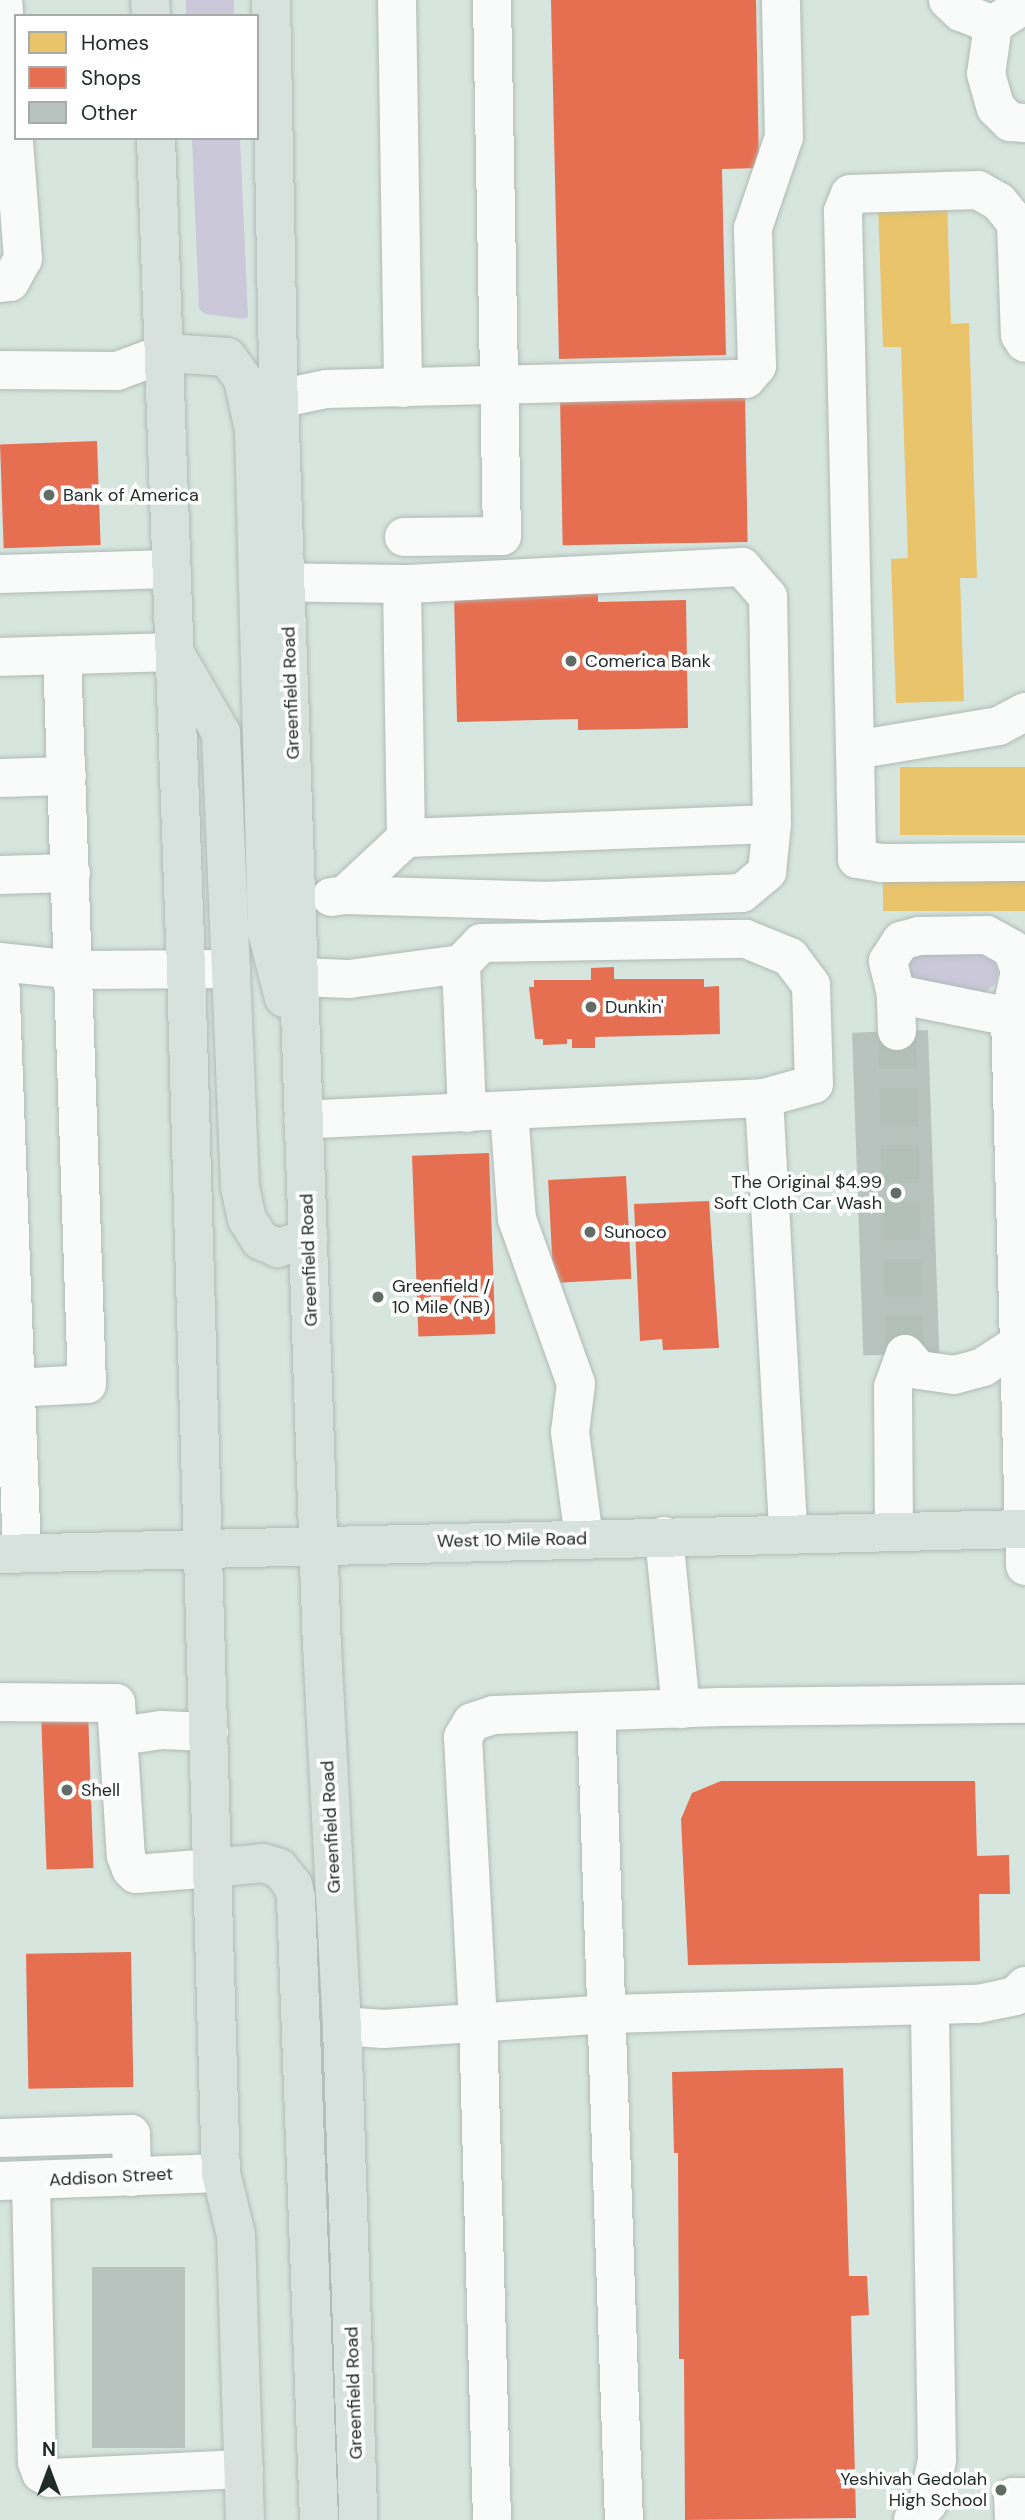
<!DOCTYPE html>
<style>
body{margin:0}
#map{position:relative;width:1025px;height:2520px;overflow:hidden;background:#d7e5df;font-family:"DM Sans",sans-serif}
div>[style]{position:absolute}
.green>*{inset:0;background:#cac8d9;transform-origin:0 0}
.homes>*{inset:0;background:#e9c46a;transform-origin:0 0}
.shops>*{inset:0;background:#e76f51;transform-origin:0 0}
.building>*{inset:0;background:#b8c3bf;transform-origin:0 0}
.minor-tunnel>*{height:38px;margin-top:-19px;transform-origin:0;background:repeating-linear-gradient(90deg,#b3c0ba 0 38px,transparent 0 57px)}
.roads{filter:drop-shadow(0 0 2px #afbab5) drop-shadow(0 0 2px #afbab5)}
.minor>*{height:38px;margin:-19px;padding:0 19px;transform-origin:19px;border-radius:19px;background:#f9fbfa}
.major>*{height:38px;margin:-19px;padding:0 19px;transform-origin:19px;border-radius:19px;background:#d7e2de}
.dots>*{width:19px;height:19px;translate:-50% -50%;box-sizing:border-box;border:4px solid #fff;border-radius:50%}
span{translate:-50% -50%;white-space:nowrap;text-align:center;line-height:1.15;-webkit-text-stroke:7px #fff;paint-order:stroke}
.poi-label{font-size:18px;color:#212b27}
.left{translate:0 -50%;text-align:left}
.right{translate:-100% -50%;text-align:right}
.street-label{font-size:18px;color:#212b27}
.legend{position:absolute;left:14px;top:14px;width:245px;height:126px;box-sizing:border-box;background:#fff;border:2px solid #a6aaa9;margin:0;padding:9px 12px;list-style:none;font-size:21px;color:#212b27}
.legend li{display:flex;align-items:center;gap:14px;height:35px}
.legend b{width:35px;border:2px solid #a6aaa9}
.north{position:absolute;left:14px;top:2436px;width:70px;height:70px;-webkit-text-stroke:5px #fff;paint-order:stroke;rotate:0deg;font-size:19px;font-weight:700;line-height:28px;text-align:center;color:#212b27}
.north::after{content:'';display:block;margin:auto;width:24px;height:32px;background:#212b27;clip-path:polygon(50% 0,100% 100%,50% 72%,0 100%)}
</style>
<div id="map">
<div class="green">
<div style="left:186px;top:0;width:48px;height:16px"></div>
<div style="clip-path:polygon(192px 138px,240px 138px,248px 317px,243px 319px,205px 314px,199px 309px)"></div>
<div style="clip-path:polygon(975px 950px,993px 960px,998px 968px,996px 983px,981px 996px,909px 976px,906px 962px,911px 954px)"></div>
</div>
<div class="homes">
<div style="clip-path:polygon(947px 201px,951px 324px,969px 323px,977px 578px,960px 578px,964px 701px,896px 703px,891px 559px,908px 558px,901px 347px,883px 347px,878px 203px)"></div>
<div style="left:1025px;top:767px;width:68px;height:125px;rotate:90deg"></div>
<div style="left:1025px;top:872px;width:39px;height:142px;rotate:90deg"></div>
</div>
<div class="shops">
<div style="clip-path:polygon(551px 0,756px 0,759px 168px,722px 169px,726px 355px,559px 359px)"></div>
<div style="left:745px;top:393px;width:149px;height:185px;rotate:89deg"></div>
<div style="left:97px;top:441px;width:104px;height:97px;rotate:88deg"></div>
<div style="clip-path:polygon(598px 591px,598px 602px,686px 600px,688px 728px,578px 730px,578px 719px,457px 722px,454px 594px)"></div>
<div style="clip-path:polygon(614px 967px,614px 979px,704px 979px,704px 987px,719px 986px,720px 1034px,595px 1037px,595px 1048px,572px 1048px,572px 1039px,567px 1039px,567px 1044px,543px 1045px,543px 1039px,535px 1039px,529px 987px,534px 987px,534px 980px,591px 980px,591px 968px)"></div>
<div style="left:489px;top:1153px;width:181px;height:77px;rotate:88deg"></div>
<div style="left:626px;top:1176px;width:103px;height:78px;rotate:87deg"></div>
<div style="clip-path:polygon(709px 1201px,719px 1348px,663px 1350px,662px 1339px,640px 1341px,634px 1204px)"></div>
<div style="left:88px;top:1710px;width:158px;height:47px;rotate:88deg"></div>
<div style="clip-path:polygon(721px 1781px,975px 1781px,977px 1856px,1009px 1855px,1010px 1894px,979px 1894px,980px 1961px,688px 1965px,681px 1819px,692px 1793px)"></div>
<div style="left:131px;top:1952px;width:135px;height:105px;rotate:89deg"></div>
<div style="clip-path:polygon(843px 2068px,849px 2276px,867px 2276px,869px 2315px,851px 2316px,856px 2518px,685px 2520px,684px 2359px,679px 2359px,678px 2153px,674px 2153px,672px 2072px)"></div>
</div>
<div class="building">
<div style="left:928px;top:1030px;width:323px;height:76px;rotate:88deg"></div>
<div style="left:92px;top:2267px;width:93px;height:181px"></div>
</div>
<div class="minor-tunnel">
<div style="left:897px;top:1031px;width:323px;rotate:88.6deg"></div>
</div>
<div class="roads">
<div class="minor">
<div style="left:397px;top:0;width:388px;rotate:89.1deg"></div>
<div style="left:948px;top:0;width:18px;rotate:43deg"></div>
<div style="left:961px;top:12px;width:35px;rotate:22deg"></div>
<div style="left:1025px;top:4px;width:38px;rotate:147deg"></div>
<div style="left:993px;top:25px;width:49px;rotate:98.1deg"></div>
<div style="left:986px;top:74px;width:35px;rotate:74deg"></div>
<div style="left:996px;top:108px;width:20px;rotate:45deg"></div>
<div style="left:1010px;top:122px;width:15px;rotate:4deg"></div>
<div style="left:1016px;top:223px;width:112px;rotate:88deg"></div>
<div style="left:1020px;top:335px;width:9px;rotate:58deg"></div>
<div style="left:0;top:283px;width:10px;rotate:-6deg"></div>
<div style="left:10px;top:282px;width:26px;rotate:-61deg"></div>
<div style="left:23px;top:259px;width:260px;rotate:-94.4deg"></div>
<div style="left:0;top:370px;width:117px;rotate:0.5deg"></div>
<div style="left:117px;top:371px;width:52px;rotate:-20.2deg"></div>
<div style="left:279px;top:399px;width:48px;rotate:-12deg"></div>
<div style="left:326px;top:389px;width:420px;rotate:-1.4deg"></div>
<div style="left:746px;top:379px;width:17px;rotate:-50deg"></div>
<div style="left:757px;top:366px;width:138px;rotate:-91.7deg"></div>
<div style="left:753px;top:228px;width:96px;rotate:-71.2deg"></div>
<div style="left:784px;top:137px;width:137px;rotate:-91.3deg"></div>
<div style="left:404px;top:537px;width:98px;rotate:-0.6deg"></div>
<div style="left:502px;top:536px;width:536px;rotate:-91.07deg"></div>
<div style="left:0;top:574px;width:171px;rotate:-1.7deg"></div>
<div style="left:258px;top:582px;width:144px;rotate:0.8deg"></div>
<div style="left:402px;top:584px;width:254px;rotate:89.1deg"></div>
<div style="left:406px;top:838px;width:83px;rotate:136.9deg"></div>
<div style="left:345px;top:895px;width:14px;rotate:172deg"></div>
<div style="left:0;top:657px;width:174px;rotate:-1.6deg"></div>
<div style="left:1025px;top:712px;width:30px;rotate:152deg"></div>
<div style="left:999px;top:726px;width:146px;rotate:170.5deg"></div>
<div style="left:855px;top:750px;width:109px;rotate:88.9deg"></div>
<div style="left:857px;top:859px;width:25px;rotate:9deg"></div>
<div style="left:882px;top:863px;width:143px;rotate:-0.4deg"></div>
<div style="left:855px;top:750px;width:539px;rotate:-91.28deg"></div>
<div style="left:843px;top:211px;width:18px;rotate:-68deg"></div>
<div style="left:850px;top:194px;width:128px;rotate:-1.8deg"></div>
<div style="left:978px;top:190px;width:24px;rotate:30deg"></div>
<div style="left:999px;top:202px;width:27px;rotate:51deg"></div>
<div style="left:1016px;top:223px;width:9px;rotate:6deg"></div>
<div style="left:0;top:778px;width:67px;rotate:-1.7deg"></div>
<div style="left:406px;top:838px;width:366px;rotate:-2.2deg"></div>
<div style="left:0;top:875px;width:71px;rotate:-1.6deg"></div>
<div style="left:345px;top:895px;width:197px;rotate:1.7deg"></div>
<div style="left:542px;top:901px;width:200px;rotate:-2.3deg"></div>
<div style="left:742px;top:893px;width:33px;rotate:-40deg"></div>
<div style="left:767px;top:872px;width:48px;rotate:-84.1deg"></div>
<div style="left:772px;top:824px;width:227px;rotate:-91deg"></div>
<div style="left:768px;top:597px;width:40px;rotate:-131deg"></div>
<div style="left:742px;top:567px;width:340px;rotate:177.1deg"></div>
<div style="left:0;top:962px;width:75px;rotate:6.1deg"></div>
<div style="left:75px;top:970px;width:156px;rotate:-0.4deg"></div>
<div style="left:461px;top:964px;width:149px;rotate:87.7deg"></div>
<div style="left:0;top:974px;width:579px;rotate:87.82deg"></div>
<div style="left:299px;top:977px;width:50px;rotate:2.3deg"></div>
<div style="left:349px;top:979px;width:113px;rotate:-7.6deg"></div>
<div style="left:461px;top:964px;width:29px;rotate:-46deg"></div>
<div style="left:481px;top:943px;width:265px;rotate:-0.9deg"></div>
<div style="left:746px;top:939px;width:48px;rotate:22.2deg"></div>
<div style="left:790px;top:957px;width:35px;rotate:53deg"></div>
<div style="left:811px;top:985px;width:99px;rotate:88.3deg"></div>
<div style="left:814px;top:1084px;width:52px;rotate:164.4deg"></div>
<div style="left:764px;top:1098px;width:461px;rotate:177.3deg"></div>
<div style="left:896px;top:994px;width:116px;rotate:11.4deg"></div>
<div style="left:897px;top:1031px;width:37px;rotate:-92deg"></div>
<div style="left:896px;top:994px;width:34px;rotate:-104deg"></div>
<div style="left:888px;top:961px;width:24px;rotate:-57deg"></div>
<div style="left:901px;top:941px;width:19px;rotate:-16deg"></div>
<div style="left:919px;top:936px;width:68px;rotate:-0.8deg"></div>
<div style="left:987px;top:935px;width:29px;rotate:29deg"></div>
<div style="left:1012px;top:949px;width:23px;rotate:70deg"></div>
<div style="left:1020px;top:971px;width:47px;rotate:102.3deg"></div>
<div style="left:1010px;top:1017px;width:549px;rotate:88.43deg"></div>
<div style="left:764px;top:1098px;width:437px;rotate:86.8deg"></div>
<div style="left:509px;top:1111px;width:108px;rotate:85.8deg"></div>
<div style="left:517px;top:1219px;width:175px;rotate:70.3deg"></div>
<div style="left:576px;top:1384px;width:48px;rotate:97.1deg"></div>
<div style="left:570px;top:1432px;width:107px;rotate:82.5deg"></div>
<div style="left:905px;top:1354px;width:21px;rotate:49deg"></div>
<div style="left:919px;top:1370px;width:35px;rotate:8deg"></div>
<div style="left:954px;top:1375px;width:30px;rotate:-15deg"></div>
<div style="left:983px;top:1367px;width:42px;rotate:-33.3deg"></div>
<div style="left:15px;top:1388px;width:72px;rotate:-3.2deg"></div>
<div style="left:87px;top:1384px;width:729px;rotate:-91.96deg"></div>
<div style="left:894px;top:1532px;width:145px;rotate:-90.4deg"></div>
<div style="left:893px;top:1387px;width:35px;rotate:-70deg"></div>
<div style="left:664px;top:1536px;width:174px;rotate:84.4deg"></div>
<div style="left:0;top:1702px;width:116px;rotate:0.5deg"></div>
<div style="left:116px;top:1703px;width:153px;rotate:86.3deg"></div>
<div style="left:126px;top:1856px;width:14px;rotate:69deg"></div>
<div style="left:131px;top:1869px;width:7px;rotate:45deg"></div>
<div style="left:136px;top:1874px;width:77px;rotate:-4.5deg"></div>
<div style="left:596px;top:1712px;width:808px;rotate:88.02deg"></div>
<div style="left:120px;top:1736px;width:41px;rotate:-8.3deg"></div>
<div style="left:161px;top:1730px;width:48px;rotate:2.4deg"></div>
<div style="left:342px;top:2026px;width:41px;rotate:4.2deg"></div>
<div style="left:383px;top:2029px;width:227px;rotate:-3.8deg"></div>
<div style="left:610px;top:2014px;width:368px;rotate:-1.6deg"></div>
<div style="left:978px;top:2004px;width:38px;rotate:-12deg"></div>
<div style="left:1015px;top:1996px;width:14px;rotate:-45deg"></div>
<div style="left:0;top:2138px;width:131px;rotate:-1.7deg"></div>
<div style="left:131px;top:2134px;width:43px;rotate:88.7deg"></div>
<div style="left:0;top:2181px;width:221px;rotate:-2.1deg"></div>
<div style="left:31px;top:2181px;width:281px;rotate:88.8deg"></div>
<div style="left:37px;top:2462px;width:12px;rotate:70deg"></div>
<div style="left:41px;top:2473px;width:10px;rotate:29deg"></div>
<div style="left:50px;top:2478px;width:194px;rotate:-2.7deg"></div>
<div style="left:492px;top:2520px;width:497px;rotate:-91.6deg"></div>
<div style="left:478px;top:2023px;width:286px;rotate:-93deg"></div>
<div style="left:463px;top:1737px;width:17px;rotate:-59deg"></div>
<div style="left:472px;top:1722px;width:22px;rotate:-18deg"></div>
<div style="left:493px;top:1715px;width:227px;rotate:-2deg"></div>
<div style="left:720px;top:1707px;width:305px;rotate:-0.6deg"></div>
<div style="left:913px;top:2520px;width:23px;rotate:-49deg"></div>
<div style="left:928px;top:2503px;width:44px;rotate:-78.2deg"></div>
<div style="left:937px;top:2460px;width:454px;rotate:-90.9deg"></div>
<div style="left:1014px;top:2520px;width:23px;rotate:-92deg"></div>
<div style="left:1013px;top:2497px;width:12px"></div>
</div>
<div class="major">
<div style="left:150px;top:0;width:16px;rotate:86deg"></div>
<div style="left:271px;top:0;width:399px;rotate:88.9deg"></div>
<div style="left:279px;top:399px;width:1248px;rotate:88.03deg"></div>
<div style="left:322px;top:1646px;width:381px;rotate:87deg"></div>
<div style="left:342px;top:2026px;width:494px;rotate:88.1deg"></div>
<div style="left:156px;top:138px;width:831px;rotate:87.93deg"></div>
<div style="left:186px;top:968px;width:1206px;rotate:88.34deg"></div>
<div style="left:221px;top:2173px;width:64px;rotate:76.4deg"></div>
<div style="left:236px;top:2235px;width:285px;rotate:88.2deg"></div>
<div style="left:166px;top:353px;width:61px;rotate:3.8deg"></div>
<div style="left:227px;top:357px;width:27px;rotate:54deg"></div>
<div style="left:243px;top:379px;width:52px;rotate:77.8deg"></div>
<div style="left:254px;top:430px;width:502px;rotate:88.52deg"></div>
<div style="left:267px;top:932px;width:68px;rotate:75.6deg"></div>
<div style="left:177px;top:657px;width:88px;rotate:59.9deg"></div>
<div style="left:221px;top:733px;width:454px;rotate:87.6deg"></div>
<div style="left:240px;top:1187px;width:33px;rotate:78deg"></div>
<div style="left:247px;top:1219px;width:25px;rotate:58deg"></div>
<div style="left:260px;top:1240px;width:20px;rotate:24deg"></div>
<div style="left:278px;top:1248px;width:32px;rotate:-18deg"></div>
<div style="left:0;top:1554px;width:1025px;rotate:-1.4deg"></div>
<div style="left:213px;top:1868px;width:50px;rotate:-5.7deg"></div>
<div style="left:263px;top:1863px;width:17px;rotate:17deg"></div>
<div style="left:279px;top:1868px;width:22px;rotate:51deg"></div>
<div style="left:293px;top:1885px;width:13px;rotate:77deg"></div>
<div style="left:296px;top:1898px;width:622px;rotate:87.88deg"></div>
</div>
</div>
<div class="dots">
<div style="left:49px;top:495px;background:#616c67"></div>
<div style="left:571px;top:661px;background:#616c67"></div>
<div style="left:591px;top:1007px;background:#616c67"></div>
<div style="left:896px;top:1193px;background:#616c67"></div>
<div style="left:590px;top:1232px;background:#616c67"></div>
<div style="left:378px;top:1297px;background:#616c67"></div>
<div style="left:67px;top:1790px;background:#616c67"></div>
<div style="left:1001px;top:2490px;background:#616c67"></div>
</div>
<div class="poi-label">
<span class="left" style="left:63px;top:495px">Bank of America</span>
<span class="left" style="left:585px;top:661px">Comerica Bank</span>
<span class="left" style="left:605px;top:1007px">Dunkin'</span>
<span class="right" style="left:882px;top:1193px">The Original $4.99<br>Soft Cloth Car Wash</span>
<span class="left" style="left:604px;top:1232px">Sunoco</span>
<span class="left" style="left:392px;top:1297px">Greenfield /<br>10 Mile (NB)</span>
<span class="left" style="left:81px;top:1790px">Shell</span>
<span class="right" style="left:987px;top:2490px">Yeshivah Gedolah<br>High School</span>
</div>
<div class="street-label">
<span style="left:291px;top:693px;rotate:-92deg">Greenfield Road</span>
<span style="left:309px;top:1260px;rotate:-92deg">Greenfield Road</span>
<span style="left:512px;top:1540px;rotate:-1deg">West 10 Mile Road</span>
<span style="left:331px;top:1827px;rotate:-93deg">Greenfield Road</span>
<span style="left:111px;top:2177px;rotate:-3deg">Addison Street</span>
<span style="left:354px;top:2393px;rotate:-92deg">Greenfield Road</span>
</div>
<ul class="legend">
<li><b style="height:19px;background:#e9c46a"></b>Homes</li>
<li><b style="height:19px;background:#e76f51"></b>Shops</li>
<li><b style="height:19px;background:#b8c3bf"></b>Other</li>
</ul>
<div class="north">N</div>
</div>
